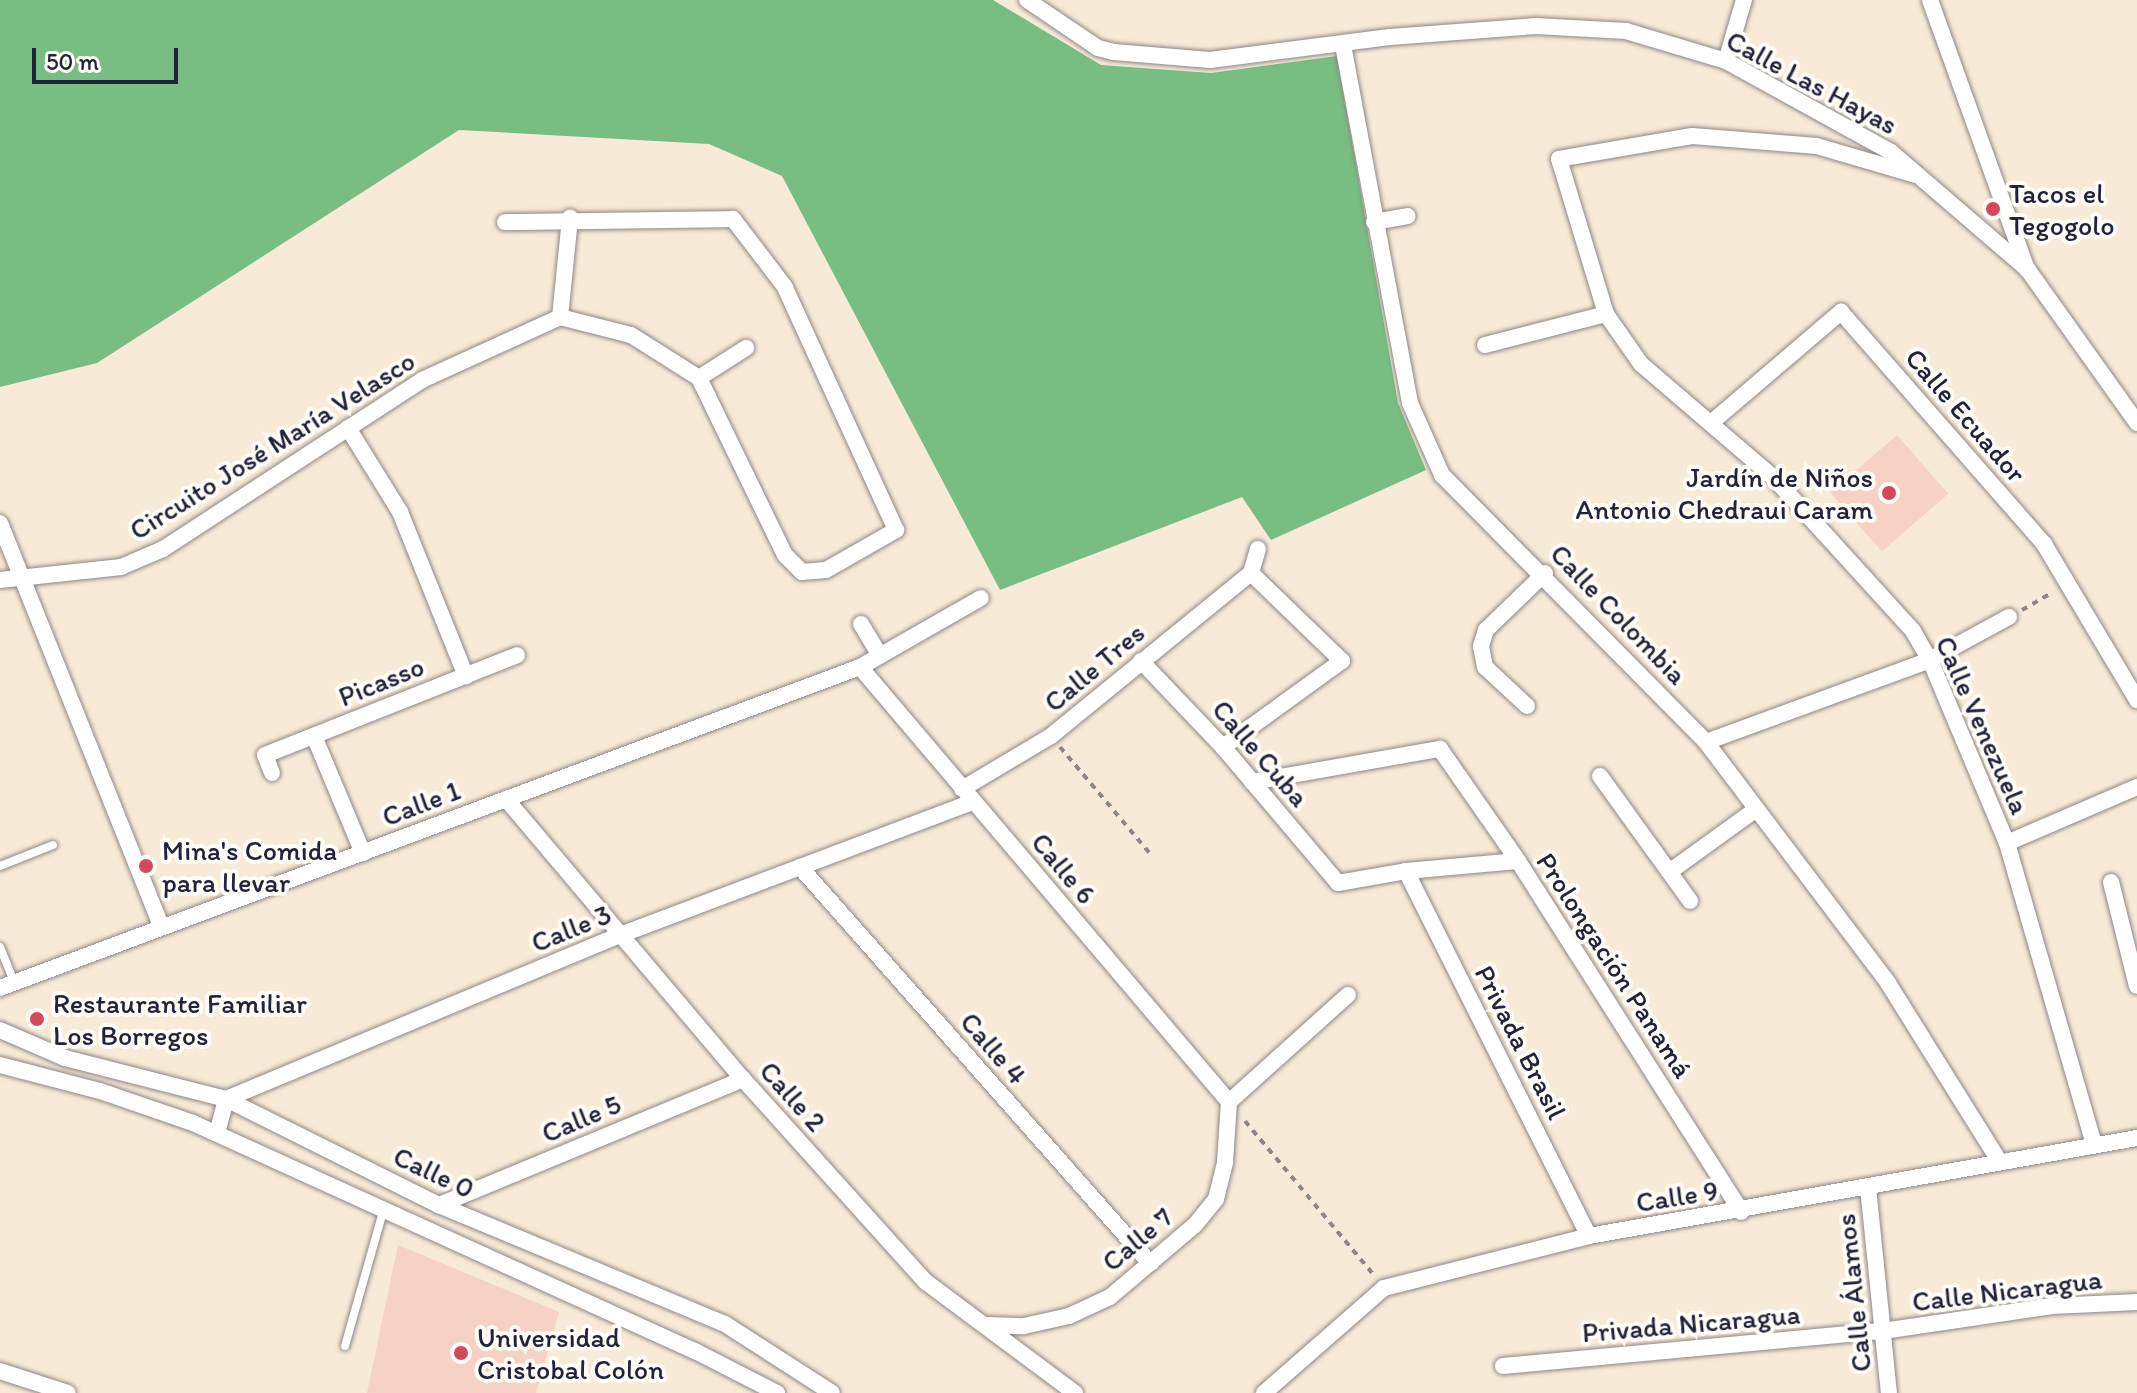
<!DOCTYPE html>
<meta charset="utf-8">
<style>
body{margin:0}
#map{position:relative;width:2137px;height:1393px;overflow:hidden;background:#f7ead6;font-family:Itim,sans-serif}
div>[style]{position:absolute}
.built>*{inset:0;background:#f6d2c4;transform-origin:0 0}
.forest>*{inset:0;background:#78bd81}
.path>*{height:4px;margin-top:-2px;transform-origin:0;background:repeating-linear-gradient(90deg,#8c8688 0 6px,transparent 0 12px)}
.roads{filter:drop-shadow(0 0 2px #8c8688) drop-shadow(0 0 2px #8c8688)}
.service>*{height:8px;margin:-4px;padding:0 4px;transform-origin:4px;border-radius:4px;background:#fff}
.minor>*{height:16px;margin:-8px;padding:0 8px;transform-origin:8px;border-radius:8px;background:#fff}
.dots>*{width:22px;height:22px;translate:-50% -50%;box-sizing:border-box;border:4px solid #fdfcf7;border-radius:50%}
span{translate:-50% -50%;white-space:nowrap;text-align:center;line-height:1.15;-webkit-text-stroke:8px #fdfcf7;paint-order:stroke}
.street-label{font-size:28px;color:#22223b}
.poi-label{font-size:28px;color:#22223b}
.left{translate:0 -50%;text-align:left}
.right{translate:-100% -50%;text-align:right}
.scale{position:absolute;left:32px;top:48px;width:146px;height:36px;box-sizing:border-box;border:4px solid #22223b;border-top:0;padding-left:10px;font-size:24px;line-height:28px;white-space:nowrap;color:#22223b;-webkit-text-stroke:6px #fdfcf7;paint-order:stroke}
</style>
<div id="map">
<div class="built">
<div style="left:1897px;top:435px;width:78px;height:88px;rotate:49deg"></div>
<div style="clip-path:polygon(398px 1245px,559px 1312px,536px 1393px,367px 1393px)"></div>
</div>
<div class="forest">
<div style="clip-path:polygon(0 0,993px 0,1101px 65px,1211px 73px,1337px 56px,1398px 403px,1426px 470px,1271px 540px,1242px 497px,1000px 590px,782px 176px,709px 144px,459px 130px,97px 363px,0 387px)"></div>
</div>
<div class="path">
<div style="left:2022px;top:610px;width:34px;rotate:-30deg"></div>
<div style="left:1060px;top:747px;width:143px;rotate:49.8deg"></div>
<div style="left:1245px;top:1121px;width:199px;rotate:50.1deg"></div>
</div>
<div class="roads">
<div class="service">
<div style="left:0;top:866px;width:57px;rotate:-21.6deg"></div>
<div style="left:0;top:947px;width:38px;rotate:68deg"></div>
<div style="left:345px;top:1346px;width:139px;rotate:-74.2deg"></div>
</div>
<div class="minor">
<div style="left:1027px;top:0;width:86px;rotate:34.1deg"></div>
<div style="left:1098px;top:48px;width:16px;rotate:14deg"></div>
<div style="left:1114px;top:52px;width:96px;rotate:4.8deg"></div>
<div style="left:1210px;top:60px;width:181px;rotate:-7.3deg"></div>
<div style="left:1390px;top:37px;width:146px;rotate:-4.3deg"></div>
<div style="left:1536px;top:26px;width:90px;rotate:3.2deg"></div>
<div style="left:1626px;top:31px;width:104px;rotate:16.7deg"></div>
<div style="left:1726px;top:61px;width:188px;rotate:28.9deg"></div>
<div style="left:1891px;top:152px;width:181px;rotate:40.7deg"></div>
<div style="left:2028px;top:270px;width:188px;rotate:54.5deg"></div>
<div style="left:1930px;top:0;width:286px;rotate:70.2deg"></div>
<div style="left:1343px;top:45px;width:364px;rotate:79.4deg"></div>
<div style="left:1410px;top:403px;width:79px;rotate:66deg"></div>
<div style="left:1442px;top:475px;width:375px;rotate:45.3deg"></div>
<div style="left:1706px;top:742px;width:302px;rotate:52.9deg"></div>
<div style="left:1888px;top:983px;width:211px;rotate:58deg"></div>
<div style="left:1726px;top:61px;width:64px;rotate:-73.6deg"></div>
<div style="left:1916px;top:175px;width:103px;rotate:-163.7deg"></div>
<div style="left:1817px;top:146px;width:125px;rotate:-175.4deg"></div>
<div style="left:1692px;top:136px;width:135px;rotate:170.2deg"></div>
<div style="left:1559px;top:159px;width:162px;rotate:73.1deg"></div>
<div style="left:1606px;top:314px;width:61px;rotate:55deg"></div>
<div style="left:1641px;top:364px;width:174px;rotate:40.6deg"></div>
<div style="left:1773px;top:477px;width:208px;rotate:47.7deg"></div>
<div style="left:1913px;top:631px;width:34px;rotate:60deg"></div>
<div style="left:1930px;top:660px;width:199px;rotate:67.2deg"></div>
<div style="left:2007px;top:843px;width:313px;rotate:73.9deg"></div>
<div style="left:1374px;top:222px;width:34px;rotate:-10deg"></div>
<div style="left:560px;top:317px;width:100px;rotate:-84.2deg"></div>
<div style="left:1485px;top:345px;width:125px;rotate:-14.4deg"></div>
<div style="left:699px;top:378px;width:56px;rotate:-32.6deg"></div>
<div style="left:1712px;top:422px;width:170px;rotate:-40.5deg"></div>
<div style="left:1841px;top:312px;width:308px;rotate:48.8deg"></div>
<div style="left:2044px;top:544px;width:182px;rotate:59.2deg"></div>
<div style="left:348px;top:428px;width:99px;rotate:58.2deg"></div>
<div style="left:400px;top:512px;width:177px;rotate:68.1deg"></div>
<div style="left:0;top:523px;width:434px;rotate:68.2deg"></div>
<div style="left:1251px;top:573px;width:25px;rotate:-74deg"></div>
<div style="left:0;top:580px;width:122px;rotate:-6.1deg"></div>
<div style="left:121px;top:567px;width:46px;rotate:-23.2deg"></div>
<div style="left:163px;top:549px;width:309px;rotate:-33.1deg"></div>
<div style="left:422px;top:380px;width:152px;rotate:-24.5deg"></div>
<div style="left:560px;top:317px;width:73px;rotate:14.2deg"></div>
<div style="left:631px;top:335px;width:80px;rotate:32.3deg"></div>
<div style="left:699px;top:378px;width:197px;rotate:64.1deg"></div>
<div style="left:785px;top:555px;width:24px;rotate:45deg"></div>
<div style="left:802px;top:572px;width:24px;rotate:-5deg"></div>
<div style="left:826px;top:570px;width:81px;rotate:-29.7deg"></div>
<div style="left:896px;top:530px;width:267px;rotate:-114.6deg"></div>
<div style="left:785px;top:287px;width:86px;rotate:-127.4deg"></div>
<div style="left:733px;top:219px;width:228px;rotate:179.2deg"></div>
<div style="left:861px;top:624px;width:37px;rotate:59deg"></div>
<div style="left:1141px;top:661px;width:119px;rotate:46.4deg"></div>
<div style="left:1223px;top:747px;width:178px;rotate:49.8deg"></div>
<div style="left:1338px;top:883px;width:69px;rotate:-10deg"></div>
<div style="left:1406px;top:871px;width:112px;rotate:-5.1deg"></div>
<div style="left:860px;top:667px;width:570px;rotate:49.69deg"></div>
<div style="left:1527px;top:706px;width:57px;rotate:-137.1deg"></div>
<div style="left:1485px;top:667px;width:21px;rotate:-101deg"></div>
<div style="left:1481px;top:646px;width:17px;rotate:-73deg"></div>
<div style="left:1486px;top:630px;width:82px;rotate:-44deg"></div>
<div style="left:314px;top:736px;width:127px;rotate:67.3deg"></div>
<div style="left:1706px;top:742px;width:239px;rotate:-20.1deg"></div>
<div style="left:1930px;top:660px;width:90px;rotate:-28.6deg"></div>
<div style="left:1223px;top:747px;width:147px;rotate:-35.9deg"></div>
<div style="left:1342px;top:661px;width:127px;rotate:-136deg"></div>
<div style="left:272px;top:773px;width:19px;rotate:-111deg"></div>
<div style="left:265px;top:755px;width:271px;rotate:-21.6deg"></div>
<div style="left:1600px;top:776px;width:154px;rotate:54.2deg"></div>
<div style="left:1252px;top:782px;width:191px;rotate:-10deg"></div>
<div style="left:1440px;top:749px;width:136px;rotate:55.1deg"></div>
<div style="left:1518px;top:861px;width:416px;rotate:57.5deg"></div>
<div style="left:962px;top:789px;width:104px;rotate:-30.8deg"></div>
<div style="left:1051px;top:736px;width:258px;rotate:-39.2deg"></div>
<div style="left:506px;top:799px;width:367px;rotate:49.8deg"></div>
<div style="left:743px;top:1079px;width:273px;rotate:48deg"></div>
<div style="left:926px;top:1282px;width:186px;rotate:36.7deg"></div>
<div style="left:2007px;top:843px;width:142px;rotate:-23.3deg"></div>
<div style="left:800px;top:867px;width:529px;rotate:48.53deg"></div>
<div style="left:1672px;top:870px;width:102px;rotate:-35.9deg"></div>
<div style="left:1406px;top:871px;width:408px;rotate:63.4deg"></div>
<div style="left:2111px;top:882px;width:107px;rotate:76deg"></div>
<div style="left:0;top:988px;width:918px;rotate:-20.47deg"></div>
<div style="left:860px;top:667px;width:139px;rotate:-29.7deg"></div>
<div style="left:0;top:1030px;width:71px;rotate:23.3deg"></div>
<div style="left:65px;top:1058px;width:166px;rotate:14.3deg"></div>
<div style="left:226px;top:1099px;width:238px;rotate:26.5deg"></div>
<div style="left:439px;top:1205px;width:310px;rotate:22.6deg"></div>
<div style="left:725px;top:1324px;width:127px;rotate:32.8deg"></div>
<div style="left:0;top:1065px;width:103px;rotate:14.6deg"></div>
<div style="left:100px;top:1091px;width:98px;rotate:19deg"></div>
<div style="left:193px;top:1123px;width:554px;rotate:24.44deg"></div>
<div style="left:697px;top:1352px;width:90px;rotate:27.1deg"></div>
<div style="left:1229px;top:1102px;width:160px;rotate:-42deg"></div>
<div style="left:217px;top:1133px;width:35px;rotate:-75deg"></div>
<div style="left:226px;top:1099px;width:430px;rotate:-22.6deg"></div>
<div style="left:623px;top:934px;width:374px;rotate:-20.7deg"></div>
<div style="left:1868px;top:1187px;width:207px;rotate:84.2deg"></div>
<div style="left:439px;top:1205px;width:329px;rotate:-22.5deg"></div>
<div style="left:988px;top:1325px;width:36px;rotate:2deg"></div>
<div style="left:1024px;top:1326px;width:46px;rotate:-12.5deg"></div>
<div style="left:1069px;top:1316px;width:45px;rotate:-24.9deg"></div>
<div style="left:1110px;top:1297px;width:111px;rotate:-40.3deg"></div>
<div style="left:1195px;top:1225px;width:33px;rotate:-51deg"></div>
<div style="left:1216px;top:1199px;width:38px;rotate:-76deg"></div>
<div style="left:1225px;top:1162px;width:60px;rotate:-86.2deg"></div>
<div style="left:1503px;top:1366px;width:382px;rotate:-5.3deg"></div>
<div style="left:1883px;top:1331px;width:171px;rotate:-8.4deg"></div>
<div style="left:2052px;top:1306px;width:85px;rotate:-2.7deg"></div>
<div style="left:0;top:1371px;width:71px;rotate:17.9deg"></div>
<div style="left:1264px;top:1393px;width:159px;rotate:-41.2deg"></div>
<div style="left:1384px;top:1288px;width:211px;rotate:-14.2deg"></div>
<div style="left:1589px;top:1236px;width:557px;rotate:-10.14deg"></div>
</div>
</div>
<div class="dots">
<div style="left:1993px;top:209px;background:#d1495b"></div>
<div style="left:1889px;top:493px;background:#d1495b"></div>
<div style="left:146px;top:866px;background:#d1495b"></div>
<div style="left:37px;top:1019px;background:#d1495b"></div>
<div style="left:461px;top:1353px;background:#d1495b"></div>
</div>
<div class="street-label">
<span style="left:1812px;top:82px;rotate:28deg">Calle Las Hayas</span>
<span style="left:1966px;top:415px;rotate:49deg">Calle Ecuador</span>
<span style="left:272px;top:445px;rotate:-32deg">Circuito José María Velasco</span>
<span style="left:1619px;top:614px;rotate:46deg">Calle Colombia</span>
<span style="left:1094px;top:667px;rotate:-40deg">Calle Tres</span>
<span style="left:381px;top:681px;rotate:-22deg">Picasso</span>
<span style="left:1983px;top:725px;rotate:66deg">Calle Venezuela</span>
<span style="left:1261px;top:753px;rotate:49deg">Calle Cuba</span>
<span style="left:421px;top:803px;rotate:-21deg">Calle 1</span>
<span style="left:1064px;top:868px;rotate:50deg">Calle 6</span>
<span style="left:571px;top:928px;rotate:-22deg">Calle 3</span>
<span style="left:1615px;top:965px;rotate:57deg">Prolongación Panamá</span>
<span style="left:1521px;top:1042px;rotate:63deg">Privada Brasil</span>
<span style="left:994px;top:1048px;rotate:49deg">Calle 4</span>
<span style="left:793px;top:1096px;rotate:48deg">Calle 2</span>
<span style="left:581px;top:1118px;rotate:-23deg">Calle 5</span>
<span style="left:434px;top:1172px;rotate:25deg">Calle 0</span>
<span style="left:1677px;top:1196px;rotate:-9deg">Calle 9</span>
<span style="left:1137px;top:1239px;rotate:-40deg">Calle 7</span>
<span style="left:2007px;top:1290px;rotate:-7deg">Calle Nicaragua</span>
<span style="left:1853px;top:1293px;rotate:-96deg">Calle Álamos</span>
<span style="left:1691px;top:1323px;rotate:-5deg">Privada Nicaragua</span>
</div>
<div class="poi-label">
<span class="left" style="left:2009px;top:209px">Tacos el<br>Tegogolo</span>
<span class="right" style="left:1873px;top:493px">Jardín de Niños<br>Antonio Chedraui Caram</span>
<span class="left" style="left:162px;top:866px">Mina's Comida<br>para llevar</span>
<span class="left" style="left:53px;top:1019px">Restaurante Familiar<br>Los Borregos</span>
<span class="left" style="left:477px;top:1353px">Universidad<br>Cristobal Colón</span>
</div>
<div class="scale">50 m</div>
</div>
